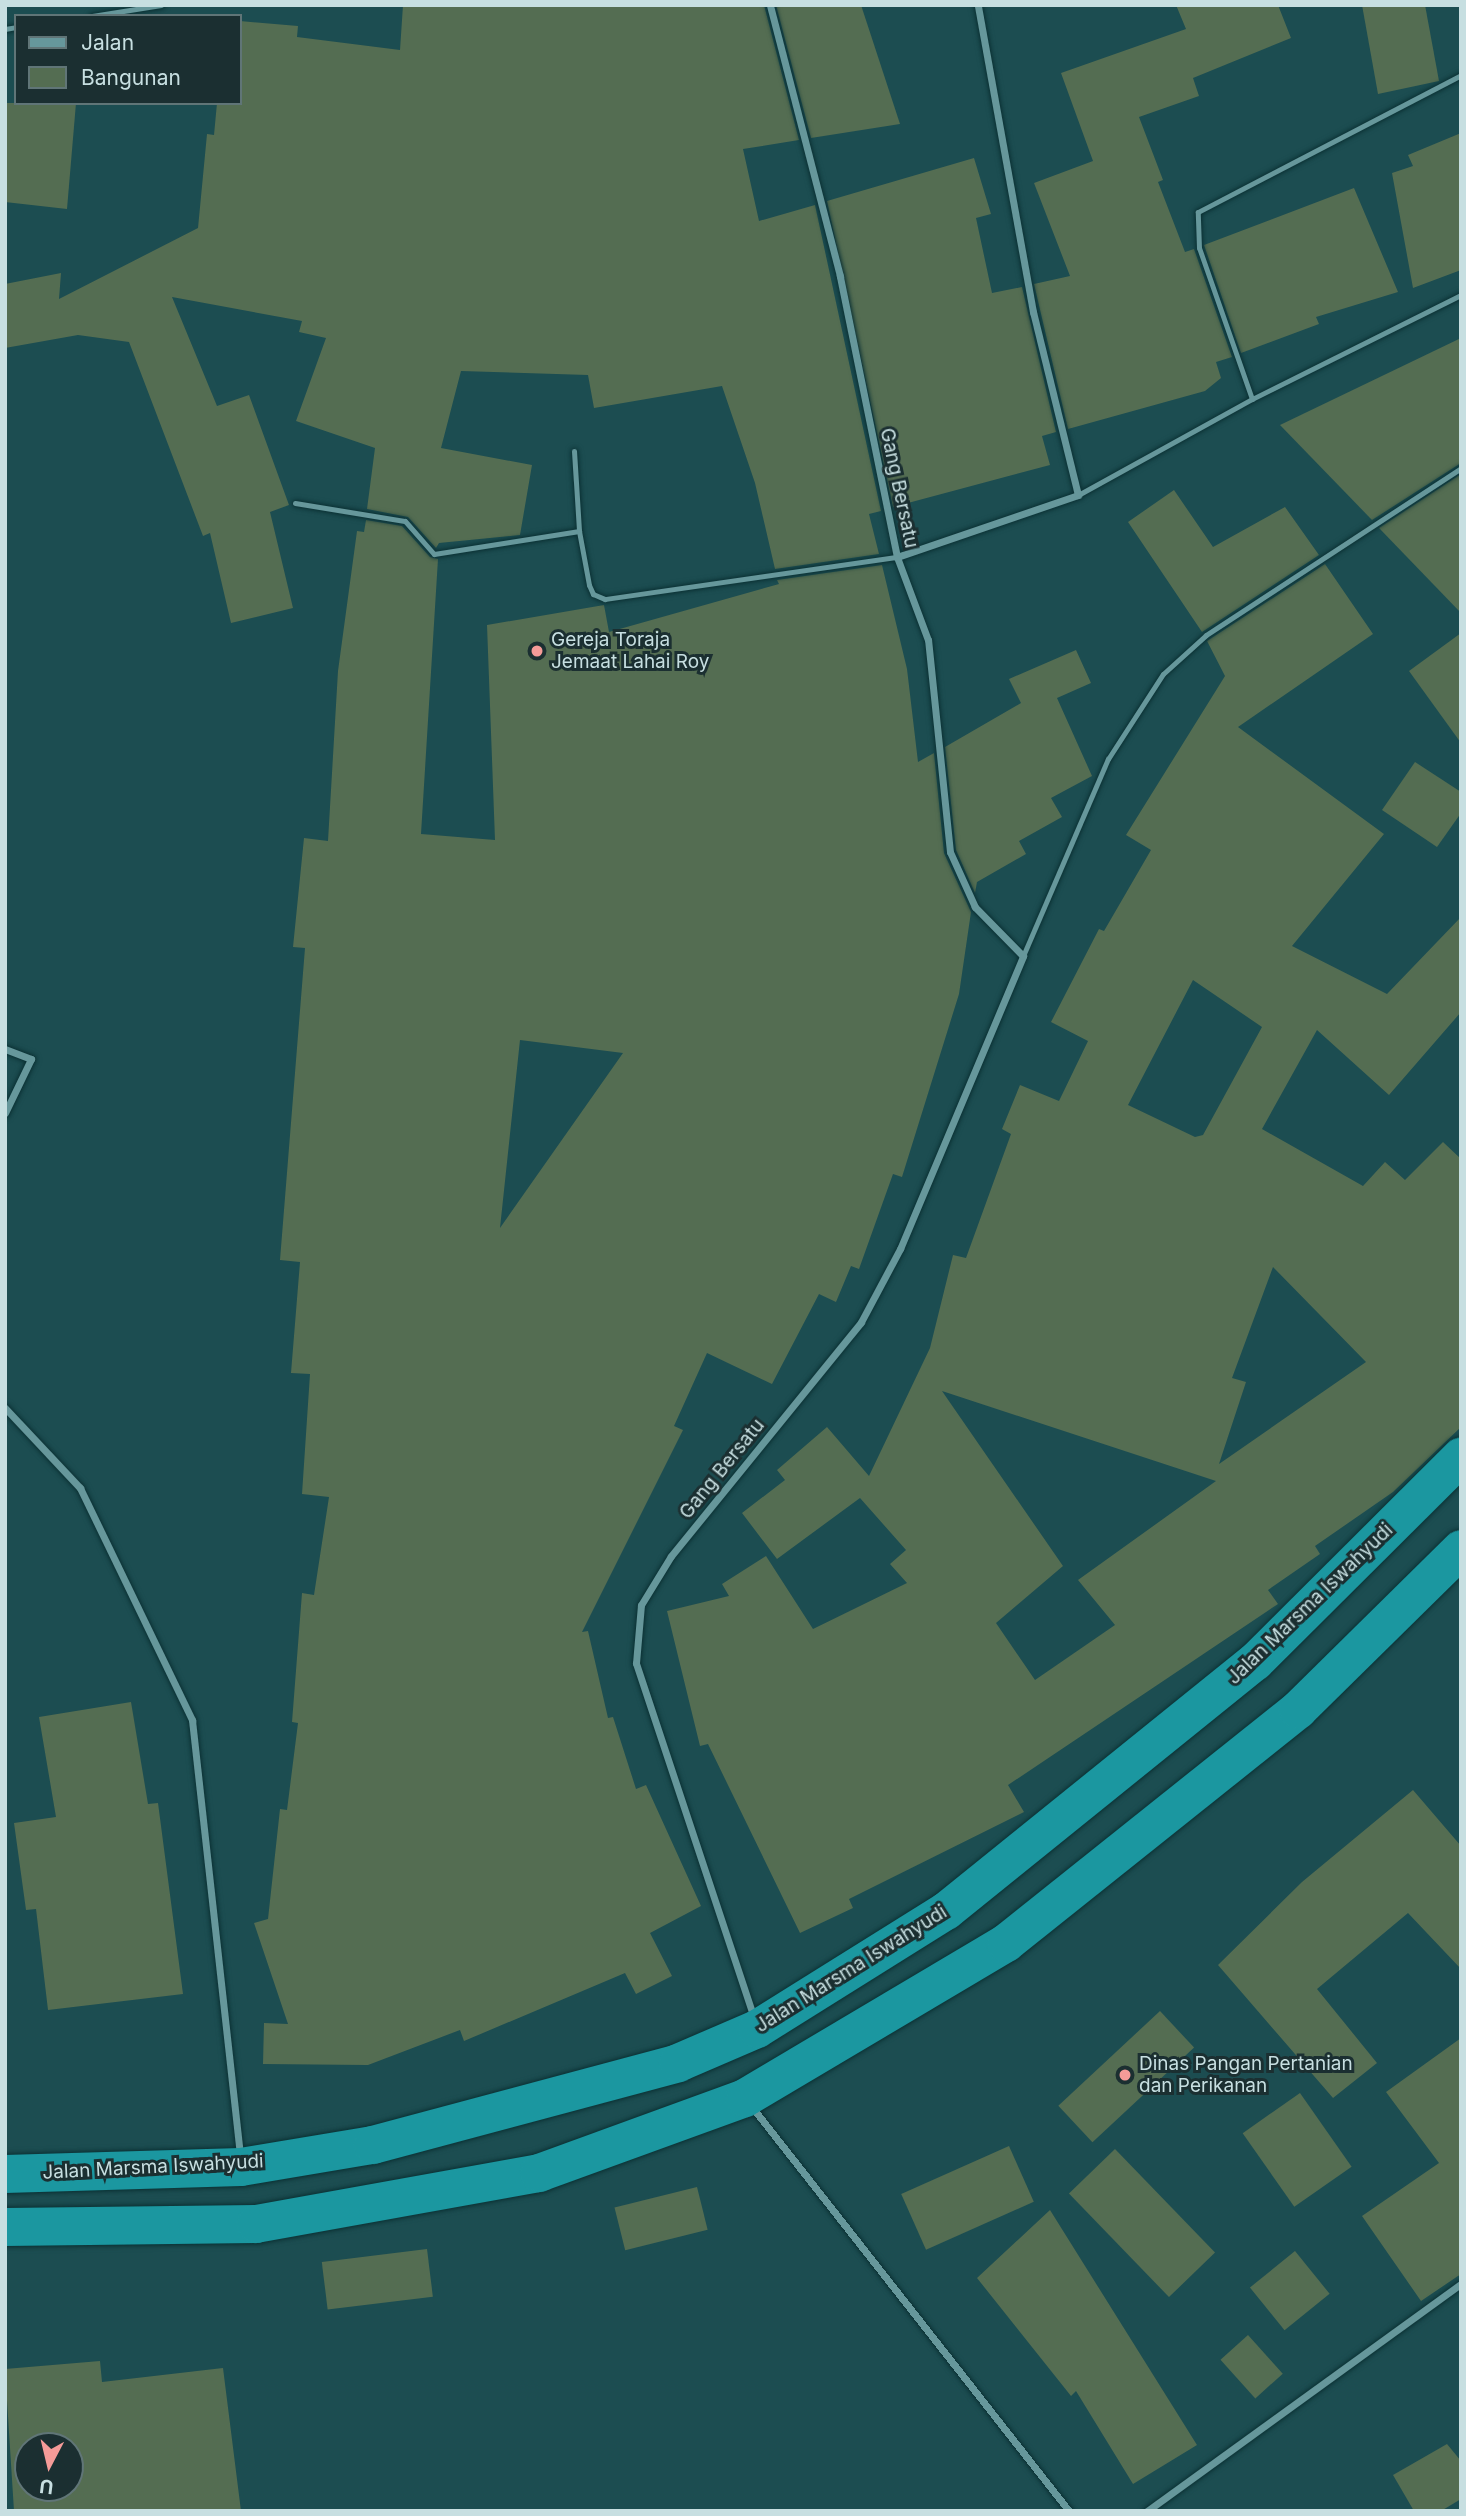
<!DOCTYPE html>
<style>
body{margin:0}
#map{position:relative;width:1466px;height:2516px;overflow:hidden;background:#1c4d51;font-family:Inter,sans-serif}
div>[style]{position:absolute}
.building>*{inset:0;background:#546d52;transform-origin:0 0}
.roads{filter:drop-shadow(0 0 2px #0b3134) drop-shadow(0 0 2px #0b3134)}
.lane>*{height:5px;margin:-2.5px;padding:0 2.5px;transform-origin:2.5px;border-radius:2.5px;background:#66979b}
.street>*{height:7px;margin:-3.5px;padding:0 3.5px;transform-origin:3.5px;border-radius:3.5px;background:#66979b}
.highway>*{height:38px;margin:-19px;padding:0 19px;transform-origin:19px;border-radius:19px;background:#1b97a0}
.dots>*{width:19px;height:19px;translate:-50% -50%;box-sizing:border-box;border:4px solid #1b2f31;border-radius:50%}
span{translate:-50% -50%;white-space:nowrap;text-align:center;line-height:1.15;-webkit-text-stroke:6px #1b2f31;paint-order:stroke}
.street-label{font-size:19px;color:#c7dfe1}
.poi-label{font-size:19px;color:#c7dfe1}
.left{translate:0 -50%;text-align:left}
.frame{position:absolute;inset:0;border:7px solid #c7dfe1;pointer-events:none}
.legend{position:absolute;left:14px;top:14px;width:228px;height:91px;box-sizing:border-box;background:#1b2f31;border:2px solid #607577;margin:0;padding:9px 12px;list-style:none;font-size:21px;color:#c7dfe1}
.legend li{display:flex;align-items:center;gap:14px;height:35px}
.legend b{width:35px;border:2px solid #607577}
.north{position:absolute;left:14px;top:2432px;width:70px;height:70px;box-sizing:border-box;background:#1b2f31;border:2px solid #607577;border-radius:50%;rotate:187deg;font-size:19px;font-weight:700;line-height:28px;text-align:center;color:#c7dfe1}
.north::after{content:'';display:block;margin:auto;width:24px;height:32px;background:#f59b98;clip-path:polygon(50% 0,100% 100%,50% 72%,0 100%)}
</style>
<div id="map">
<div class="building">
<div style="clip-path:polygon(403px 5px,764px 5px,799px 140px,743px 149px,759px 221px,815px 205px,881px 511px,869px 514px,879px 554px,775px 569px,755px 483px,722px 386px,594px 408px,588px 375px,461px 371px,441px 448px,532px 465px,520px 535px,439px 543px,436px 548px,408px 517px,367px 509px,375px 448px,296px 421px,326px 338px,299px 332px,302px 321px,172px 297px,217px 406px,249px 395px,289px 505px,270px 512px,293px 608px,231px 623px,210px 533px,203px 536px,129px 342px,78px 335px,5px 348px,5px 284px,61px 273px,59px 299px,198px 228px,207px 134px,214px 135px,217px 103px,240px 103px,240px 21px,298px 26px,297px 37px,400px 50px)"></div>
<div style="clip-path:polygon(776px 5px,861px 5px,900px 124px,811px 138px)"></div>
<div style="clip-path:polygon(1176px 5px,1278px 5px,1291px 38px,1193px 78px,1199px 96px,1139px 117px,1163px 180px,1158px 182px,1185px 252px,1194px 249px,1232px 357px,1216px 362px,1221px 378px,1205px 391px,1068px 429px,1034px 284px,1070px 276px,1034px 183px,1093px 161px,1061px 73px,1186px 29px)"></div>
<div style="clip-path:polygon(1362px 5px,1425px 5px,1439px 81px,1378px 94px)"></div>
<div style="clip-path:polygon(5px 103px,76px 103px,67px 209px,5px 202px)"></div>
<div style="clip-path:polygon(1461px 133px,1461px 270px,1413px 288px,1392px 173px,1413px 166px,1408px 155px)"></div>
<div style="clip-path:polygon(974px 158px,991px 214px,976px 218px,992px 293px,1022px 287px,1056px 432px,1042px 436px,1050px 465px,893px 507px,827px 201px)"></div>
<div style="clip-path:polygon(1354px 188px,1398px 292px,1316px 317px,1319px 324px,1241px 353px,1204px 245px)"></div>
<div style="clip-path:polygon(1461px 338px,1461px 463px,1372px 520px,1280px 425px)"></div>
<div style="clip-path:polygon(1461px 474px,1461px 613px,1379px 528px)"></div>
<div style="clip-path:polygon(1174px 490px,1213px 547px,1285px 507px,1319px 555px,1202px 632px,1128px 522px)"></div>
<div style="clip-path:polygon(evenodd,366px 520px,402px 526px,430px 557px,438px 559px,421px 834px,495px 840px,487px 625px,604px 605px,609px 632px,779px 584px,777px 580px,882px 565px,907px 669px,918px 762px,934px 753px,944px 853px,971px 912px,959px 994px,902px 1177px,893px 1174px,859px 1269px,851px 1266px,836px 1302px,819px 1294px,772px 1384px,707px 1353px,674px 1426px,683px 1430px,582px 1632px,588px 1631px,608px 1718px,613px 1717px,636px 1789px,646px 1785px,701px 1906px,650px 1933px,672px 1976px,636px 1994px,625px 1973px,464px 2041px,460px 2030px,368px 2065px,263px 2064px,264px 2023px,288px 2024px,254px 1923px,268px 1919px,280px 1809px,287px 1810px,298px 1723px,292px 1722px,302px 1593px,314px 1595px,329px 1497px,302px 1494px,310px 1374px,291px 1373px,300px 1262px,280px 1260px,305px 948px,293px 947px,304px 838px,328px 841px,338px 671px,357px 531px,364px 532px,366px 520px,520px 1040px,623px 1053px,500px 1228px,520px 1040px)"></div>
<div style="clip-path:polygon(evenodd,1325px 564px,1373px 634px,1238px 727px,1384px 834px,1292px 946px,1387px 994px,1461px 917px,1461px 1012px,1389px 1095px,1317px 1030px,1262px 1129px,1363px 1186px,1385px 1162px,1405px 1180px,1443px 1142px,1461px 1159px,1461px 1427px,1393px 1492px,1315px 1546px,1320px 1554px,1268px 1590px,1278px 1604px,1008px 1785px,1024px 1812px,849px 1899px,853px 1908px,800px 1933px,708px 1744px,700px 1746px,667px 1611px,729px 1596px,722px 1584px,766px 1556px,813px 1629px,907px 1583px,890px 1564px,906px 1550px,860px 1498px,777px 1559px,742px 1513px,785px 1480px,777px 1470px,827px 1427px,869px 1476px,930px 1348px,953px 1255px,966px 1258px,1011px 1134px,1002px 1129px,1020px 1085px,1059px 1101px,1088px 1041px,1051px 1022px,1099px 929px,1104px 931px,1151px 850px,1126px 835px,1225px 676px,1207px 641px,1325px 564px,1193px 980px,1262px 1027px,1203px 1135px,1195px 1137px,1128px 1105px,1193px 980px,1325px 564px,1273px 1267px,1366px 1362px,1219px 1464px,1246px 1382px,1232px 1378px,1273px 1267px,1325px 564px,942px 1391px,1216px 1481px,1078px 1580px,1115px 1625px,1035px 1680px,996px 1623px,1063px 1566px,942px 1391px)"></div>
<div style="clip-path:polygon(1461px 633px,1461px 743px,1409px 671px)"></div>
<div style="clip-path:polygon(1076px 650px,1091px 683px,1057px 698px,1092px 776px,1051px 798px,1062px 817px,1019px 841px,1026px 854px,977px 882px,975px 893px,956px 850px,945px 747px,1021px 703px,1009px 679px)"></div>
<div style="clip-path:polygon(1415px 762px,1461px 792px,1461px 813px,1437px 847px,1382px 810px)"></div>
<div style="clip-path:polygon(131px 1702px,148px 1804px,158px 1803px,183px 1994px,48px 2010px,36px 1909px,26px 1910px,14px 1823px,56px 1817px,39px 1717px)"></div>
<div style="clip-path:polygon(1413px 1790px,1461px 1846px,1461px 1969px,1408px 1913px,1317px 1989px,1377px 2063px,1333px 2098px,1218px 1965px,1302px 1882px)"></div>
<div style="left:1160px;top:2011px;width:50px;height:139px;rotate:47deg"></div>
<div style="clip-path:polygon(1461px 2038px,1461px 2274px,1421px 2301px,1362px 2216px,1439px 2163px,1386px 2092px)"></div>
<div style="left:1300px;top:2093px;width:90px;height:70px;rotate:55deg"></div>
<div style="left:1009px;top:2146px;width:61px;height:118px;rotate:66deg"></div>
<div style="left:1115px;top:2149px;width:144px;height:64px;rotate:46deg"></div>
<div style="left:697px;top:2187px;width:44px;height:85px;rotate:76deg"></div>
<div style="clip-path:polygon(1050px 2210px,1197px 2445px,1133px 2484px,1076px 2391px,1071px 2396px,977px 2278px)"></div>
<div style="left:427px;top:2249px;width:48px;height:106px;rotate:83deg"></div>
<div style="left:1295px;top:2251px;width:55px;height:58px;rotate:51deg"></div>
<div style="left:1248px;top:2335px;width:52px;height:37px;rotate:48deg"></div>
<div style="clip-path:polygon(evenodd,100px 2361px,102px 2382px,223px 2368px,241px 2511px,14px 2511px,5px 2369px,100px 2361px,28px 2446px,70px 2446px,70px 2488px,28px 2488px,28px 2446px)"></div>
<div style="clip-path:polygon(1447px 2444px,1461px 2461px,1461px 2499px,1441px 2511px,1414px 2511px,1393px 2475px)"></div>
</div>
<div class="roads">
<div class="lane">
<div style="left:92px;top:16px;width:70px;rotate:-9.1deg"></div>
<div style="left:5px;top:29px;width:11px;rotate:-10deg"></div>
<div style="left:1252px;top:399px;width:233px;rotate:-26.5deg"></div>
<div style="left:574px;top:451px;width:80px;rotate:86.4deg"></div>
<div style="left:1078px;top:495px;width:199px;rotate:-28.9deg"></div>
<div style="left:1252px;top:399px;width:160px;rotate:-109.3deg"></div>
<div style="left:1199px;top:248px;width:36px;rotate:-92deg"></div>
<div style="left:1198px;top:212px;width:297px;rotate:-27.5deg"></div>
<div style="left:295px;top:503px;width:111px;rotate:9.3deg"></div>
<div style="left:405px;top:521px;width:44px;rotate:48.7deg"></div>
<div style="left:434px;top:554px;width:147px;rotate:-9deg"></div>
<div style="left:579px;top:531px;width:55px;rotate:79.5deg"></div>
<div style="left:589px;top:585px;width:10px;rotate:66deg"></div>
<div style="left:593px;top:594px;width:13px;rotate:23deg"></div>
<div style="left:605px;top:599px;width:295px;rotate:-8.2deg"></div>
<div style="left:1023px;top:956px;width:215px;rotate:-66.7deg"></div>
<div style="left:1108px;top:759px;width:101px;rotate:-57.1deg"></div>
<div style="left:1163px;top:674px;width:58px;rotate:-42.2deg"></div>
<div style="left:1206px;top:635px;width:305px;rotate:-33.2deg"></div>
</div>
<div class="street">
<div style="left:897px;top:557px;width:191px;rotate:-18.9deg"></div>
<div style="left:1078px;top:495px;width:188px;rotate:-103.8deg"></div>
<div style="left:1033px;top:312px;width:312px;rotate:-100.2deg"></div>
<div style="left:5px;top:1049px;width:28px;rotate:21deg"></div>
<div style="left:31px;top:1059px;width:60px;rotate:115.7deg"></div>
<div style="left:5px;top:1408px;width:110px;rotate:46.8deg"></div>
<div style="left:80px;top:1488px;width:258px;rotate:64.2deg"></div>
<div style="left:192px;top:1720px;width:439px;rotate:83.7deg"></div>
<div style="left:754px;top:2018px;width:374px;rotate:-108.4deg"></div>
<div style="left:636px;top:1663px;width:58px;rotate:-85.1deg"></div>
<div style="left:641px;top:1605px;width:57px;rotate:-58.5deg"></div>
<div style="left:671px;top:1556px;width:301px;rotate:-50.9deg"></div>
<div style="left:861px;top:1322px;width:83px;rotate:-61.9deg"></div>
<div style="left:900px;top:1249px;width:318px;rotate:-67.2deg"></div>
<div style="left:1023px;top:956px;width:69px;rotate:-134.4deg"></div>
<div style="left:975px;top:907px;width:60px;rotate:-114.4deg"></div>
<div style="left:950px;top:852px;width:213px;rotate:-95.9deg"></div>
<div style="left:928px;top:640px;width:89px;rotate:-110.5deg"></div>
<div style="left:897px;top:557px;width:287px;rotate:-101.5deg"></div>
<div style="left:840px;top:276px;width:280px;rotate:-104.5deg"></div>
<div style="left:752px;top:2107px;width:514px;rotate:51.88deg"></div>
<div style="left:1147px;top:2511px;width:387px;rotate:-35.9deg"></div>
</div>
<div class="highway">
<div style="left:5px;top:2174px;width:236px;rotate:-1.7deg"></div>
<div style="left:241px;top:2167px;width:134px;rotate:-9.5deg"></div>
<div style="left:373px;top:2145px;width:316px;rotate:-15deg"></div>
<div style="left:678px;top:2063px;width:86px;rotate:-23.3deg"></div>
<div style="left:757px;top:2029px;width:223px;rotate:-32deg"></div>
<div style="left:946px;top:1911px;width:397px;rotate:-38.9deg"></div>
<div style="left:1255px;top:1662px;width:291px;rotate:-44.9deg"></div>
<div style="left:5px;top:2227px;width:251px;rotate:-0.7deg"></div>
<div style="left:256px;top:2224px;width:288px;rotate:-10.2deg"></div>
<div style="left:539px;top:2173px;width:219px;rotate:-20deg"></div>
<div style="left:745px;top:2098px;width:304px;rotate:-30.7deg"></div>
<div style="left:1006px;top:1943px;width:374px;rotate:-38.6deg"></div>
<div style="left:1298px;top:1710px;width:229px;rotate:-44.6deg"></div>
</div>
</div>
<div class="dots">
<div style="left:537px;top:651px;background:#f59b98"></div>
<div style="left:1125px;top:2075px;background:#f59b98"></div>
</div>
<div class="street-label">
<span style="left:899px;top:488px;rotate:78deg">Gang Bersatu</span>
<span style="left:722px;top:1469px;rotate:-51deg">Gang Bersatu</span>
<span style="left:1310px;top:1604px;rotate:-44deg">Jalan Marsma Iswahyudi</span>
<span style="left:851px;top:1969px;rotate:-32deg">Jalan Marsma Iswahyudi</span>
<span style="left:153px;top:2167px;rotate:-3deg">Jalan Marsma Iswahyudi</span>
</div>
<div class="poi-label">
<span class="left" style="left:551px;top:651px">Gereja Toraja<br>Jemaat Lahai Roy</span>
<span class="left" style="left:1139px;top:2075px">Dinas Pangan Pertanian<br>dan Perikanan</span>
</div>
<div class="frame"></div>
<ul class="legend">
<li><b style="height:9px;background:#66979b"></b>Jalan</li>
<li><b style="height:19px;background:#546d52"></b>Bangunan</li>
</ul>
<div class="north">U</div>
</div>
